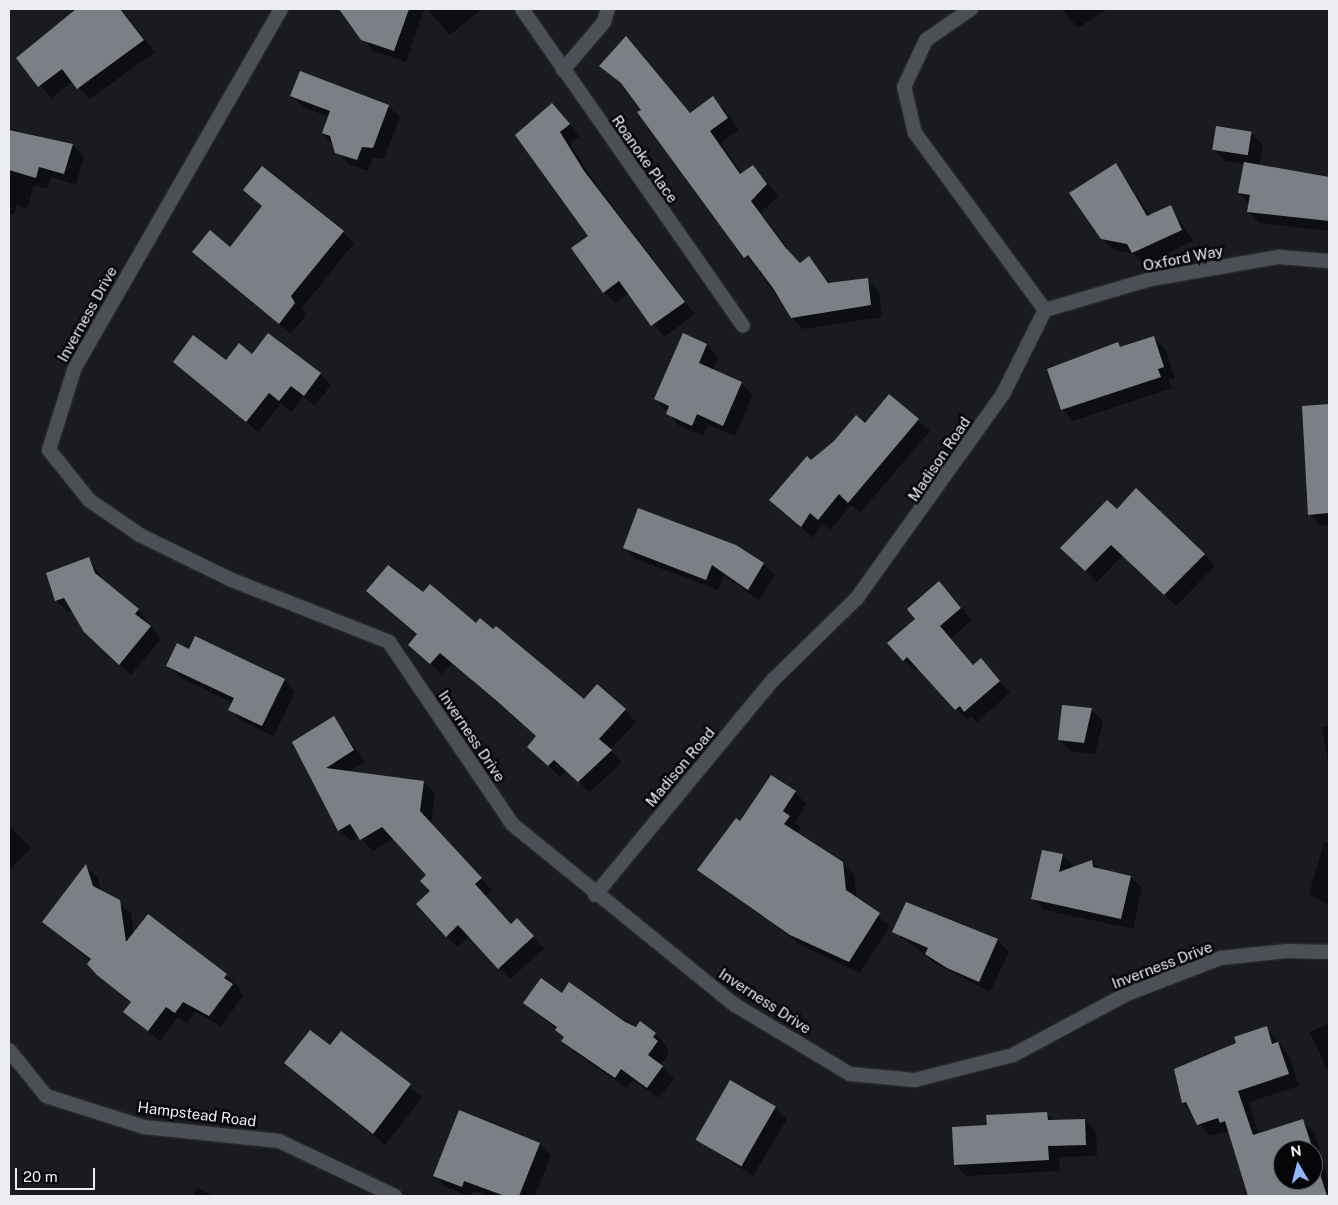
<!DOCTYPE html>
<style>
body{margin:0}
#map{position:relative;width:1338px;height:1205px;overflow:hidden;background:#191b20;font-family:"Public Sans",sans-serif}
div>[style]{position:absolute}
.shadow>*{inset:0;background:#0007}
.building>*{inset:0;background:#7c8086;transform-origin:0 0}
.roads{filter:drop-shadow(0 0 1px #333438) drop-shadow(0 0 1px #333438)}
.minor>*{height:14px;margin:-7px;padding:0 7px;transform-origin:7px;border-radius:7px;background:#4c4f55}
span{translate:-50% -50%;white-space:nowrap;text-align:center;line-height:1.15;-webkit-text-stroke:5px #050608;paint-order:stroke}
.street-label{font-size:15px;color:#ebedf1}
.frame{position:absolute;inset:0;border:10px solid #ebedf1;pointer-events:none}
.north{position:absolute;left:1273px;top:1140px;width:50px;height:50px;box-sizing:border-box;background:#050608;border:1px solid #616265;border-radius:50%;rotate:352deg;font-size:14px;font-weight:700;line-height:20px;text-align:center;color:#ebedf1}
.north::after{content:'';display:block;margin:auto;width:18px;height:22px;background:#93b7fd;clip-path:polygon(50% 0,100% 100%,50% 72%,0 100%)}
.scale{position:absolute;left:15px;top:1168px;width:80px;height:22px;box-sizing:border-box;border:2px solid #ebedf1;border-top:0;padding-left:6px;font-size:15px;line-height:18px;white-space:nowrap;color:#ebedf1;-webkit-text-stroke:4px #050608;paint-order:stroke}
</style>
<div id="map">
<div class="shadow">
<div style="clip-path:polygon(87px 9px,121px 9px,155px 52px,90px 99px,73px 81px,51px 98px,18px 58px)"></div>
<div style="clip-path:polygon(341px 9px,424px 9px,406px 62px,373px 51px)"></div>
<div style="clip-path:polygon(427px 9px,482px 9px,450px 35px)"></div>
<div style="clip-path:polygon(1061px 9px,1108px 9px,1078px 28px)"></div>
<div style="clip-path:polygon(626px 38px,691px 114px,713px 98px,724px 109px,739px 130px,721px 143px,742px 174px,753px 166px,778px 196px,761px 213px,796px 260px,800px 264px,809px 258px,831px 284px,867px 280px,879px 291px,882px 317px,803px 329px,792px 317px,626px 88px,601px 66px)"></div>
<div style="clip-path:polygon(292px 96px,388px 106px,400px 117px,384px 159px,373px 157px,368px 171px,348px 164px,323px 133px,329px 117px,303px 107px)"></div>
<div style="clip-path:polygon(552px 104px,580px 136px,570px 144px,596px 184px,695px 314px,664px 337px,629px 293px,615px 303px,604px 292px,590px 236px,517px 136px)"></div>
<div style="clip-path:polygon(9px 129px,73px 145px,84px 157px,76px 185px,51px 177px,47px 189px,34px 185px,27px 209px,17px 205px,14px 215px,9px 214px)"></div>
<div style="clip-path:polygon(1251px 133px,1263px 145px,1259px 166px,1329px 179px,1329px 231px,1260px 223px,1248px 212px,1250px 204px,1239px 193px,1245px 164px,1225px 161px,1214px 150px)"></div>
<div style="clip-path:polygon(1116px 165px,1150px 215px,1170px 206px,1193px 241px,1145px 264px,1134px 254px,1114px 250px,1102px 238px)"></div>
<div style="clip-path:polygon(244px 190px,343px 232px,354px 243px,302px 308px,306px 315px,291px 334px,194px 252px,231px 248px,263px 207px)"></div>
<div style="clip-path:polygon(683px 335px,707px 345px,718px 357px,712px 371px,741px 383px,753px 395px,735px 436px,709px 425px,703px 436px,678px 425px,655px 398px)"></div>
<div style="clip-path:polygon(1153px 337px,1165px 349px,1175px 378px,1169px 380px,1172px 388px,1073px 421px,1062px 409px,1118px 344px,1122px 348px)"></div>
<div style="clip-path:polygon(252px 355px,320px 374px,331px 385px,315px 406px,303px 396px,291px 412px,281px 403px,258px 432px,175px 361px,226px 362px)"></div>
<div style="clip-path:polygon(1329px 406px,1329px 525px,1321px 526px,1309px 514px)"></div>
<div style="clip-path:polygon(918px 420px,930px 431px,860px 513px,851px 505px,830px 530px,822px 524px,813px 538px,771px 500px,811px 461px,865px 424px)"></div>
<div style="clip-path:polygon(1117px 511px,1204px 554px,1215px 566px,1176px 606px,1123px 555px,1097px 582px,1073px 559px)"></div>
<div style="clip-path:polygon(624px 547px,763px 564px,775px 575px,759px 600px,724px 575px,718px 590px,636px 559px)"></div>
<div style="clip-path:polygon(89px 559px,105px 583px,138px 610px,161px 639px,131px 675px,97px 643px,73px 610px,68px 612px,56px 601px,47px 574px)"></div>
<div style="clip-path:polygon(423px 593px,584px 700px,625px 710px,636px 722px,610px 750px,622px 762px,590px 792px,566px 770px,560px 777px,540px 758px,537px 737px,452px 663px,442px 674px,421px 656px,418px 635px)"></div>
<div style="clip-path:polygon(950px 594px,972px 620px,951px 638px,974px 666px,992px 672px,1010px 693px,977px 722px,971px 717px,967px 720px,919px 668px,915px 671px,904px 660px)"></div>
<div style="clip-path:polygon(189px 651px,284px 680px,295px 692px,274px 736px,241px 721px,230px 709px,233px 703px,179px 677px,168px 665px)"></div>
<div style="clip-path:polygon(1091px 709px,1103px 721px,1095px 754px,1070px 751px,1059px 739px)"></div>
<div style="clip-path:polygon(334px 718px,365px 762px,348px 772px,424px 782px,435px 794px,431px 824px,492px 890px,486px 896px,512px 925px,528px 931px,544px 949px,510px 979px,470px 936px,458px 947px,446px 936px,428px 875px,394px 838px,373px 851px,359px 836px,351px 841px,339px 830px,293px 743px)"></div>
<div style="clip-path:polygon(1329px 726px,1329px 767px,1322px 727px)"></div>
<div style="clip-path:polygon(795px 792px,806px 804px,795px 822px,801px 828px,797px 834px,842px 863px,854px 874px,857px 899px,890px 926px,860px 973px,803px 946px,698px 870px,740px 823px)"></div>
<div style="clip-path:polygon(9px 826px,31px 848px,9px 870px)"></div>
<div style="clip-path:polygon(1324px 842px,1329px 842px,1329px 906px,1309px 894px)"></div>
<div style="clip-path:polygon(1063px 855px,1075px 868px,1092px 861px,1101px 870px,1131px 877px,1142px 888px,1133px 929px,1044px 910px,1033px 898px)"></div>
<div style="clip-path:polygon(86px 866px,97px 877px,102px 892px,131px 913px,134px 934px,226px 975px,238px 986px,243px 996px,221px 1026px,195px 1012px,187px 1024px,178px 1017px,160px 1041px,125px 1012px,131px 1003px,98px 974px,91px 961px,43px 922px)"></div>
<div style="clip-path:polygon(906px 904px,998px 940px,1009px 952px,990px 992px,938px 965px,894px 931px)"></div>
<div style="clip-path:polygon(562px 995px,655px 1034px,666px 1045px,669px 1053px,660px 1065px,674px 1078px,659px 1098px,633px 1080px,627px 1088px,574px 1052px,557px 1029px,525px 1003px)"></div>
<div style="clip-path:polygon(1329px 1023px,1329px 1074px,1310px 1032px)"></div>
<div style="clip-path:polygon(evenodd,1266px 1028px,1289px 1055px,1299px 1086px,1249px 1102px,1259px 1134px,1302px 1121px,1314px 1132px,1329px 1181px,1329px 1196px,1251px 1196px,1230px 1131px,1210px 1136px,1183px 1103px,1238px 1044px,1266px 1028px,1283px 1150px,1313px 1150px,1313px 1180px,1283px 1180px,1283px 1150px)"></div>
<div style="clip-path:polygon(341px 1032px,422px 1097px,385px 1145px,286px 1063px,330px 1047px)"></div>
<div style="clip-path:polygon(776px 1108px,787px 1119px,753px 1176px,697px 1139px)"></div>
<div style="clip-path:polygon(460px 1112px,540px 1144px,551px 1155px,535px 1196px,489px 1196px,476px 1191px,469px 1196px,446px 1187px,435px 1176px)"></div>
<div style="clip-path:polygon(1047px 1114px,1055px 1121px,1084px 1120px,1096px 1131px,1097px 1156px,1059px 1157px,1060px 1171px,966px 1176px,955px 1164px,988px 1126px)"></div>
<div style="clip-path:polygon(197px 1188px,214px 1196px,193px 1196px)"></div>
</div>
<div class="building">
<div style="clip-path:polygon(76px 9px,120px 9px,144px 40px,77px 89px,62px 69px,38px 87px,16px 58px)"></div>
<div style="clip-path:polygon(339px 9px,409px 9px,394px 51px,361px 40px)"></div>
<div style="clip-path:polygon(626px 36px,690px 113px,713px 96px,728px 118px,710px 131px,740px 174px,753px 165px,767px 184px,751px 201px,785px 247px,800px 263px,809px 256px,828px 283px,868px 278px,871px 305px,791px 318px,773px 288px,748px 255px,744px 258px,637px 112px,641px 110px,621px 83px,599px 66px)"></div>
<div style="clip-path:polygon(300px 71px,389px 105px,373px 148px,362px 147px,357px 160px,335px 153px,330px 136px,322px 133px,330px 111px,290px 96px)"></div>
<div style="clip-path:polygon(552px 103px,570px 124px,560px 132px,584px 171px,685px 302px,651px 326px,619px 281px,603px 293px,571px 248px,588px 236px,515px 135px)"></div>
<div style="left:1216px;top:126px;width:36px;height:24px;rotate:9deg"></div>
<div style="clip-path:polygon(9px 130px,73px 144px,64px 174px,39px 167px,36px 178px,9px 170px)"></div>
<div style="clip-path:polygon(1244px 162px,1329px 177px,1329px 221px,1247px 212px,1250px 195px,1238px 193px)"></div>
<div style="clip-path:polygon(1116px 163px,1147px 216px,1171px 205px,1182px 230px,1132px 253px,1127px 244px,1101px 239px,1069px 193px)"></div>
<div style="clip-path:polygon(262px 166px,344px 231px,291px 296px,295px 303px,279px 324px,192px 252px,210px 230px,230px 247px,262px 206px,243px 190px)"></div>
<div style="clip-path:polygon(268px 333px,321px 373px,304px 396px,291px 386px,279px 401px,269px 393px,246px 422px,173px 362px,193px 335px,226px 360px,239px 343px,252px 354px)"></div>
<div style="clip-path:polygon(683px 333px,707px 344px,699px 363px,742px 382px,723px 426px,697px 414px,692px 426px,666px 414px,669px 406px,654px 399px)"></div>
<div style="clip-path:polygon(1154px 336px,1164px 367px,1158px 369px,1161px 377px,1061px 410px,1047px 369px,1118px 342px,1120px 347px)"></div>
<div style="clip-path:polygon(889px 394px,919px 419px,848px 503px,839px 494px,818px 520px,810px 513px,801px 527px,769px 500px,807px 456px,811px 460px,834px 441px,856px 415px,865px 423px)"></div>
<div style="clip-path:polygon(1329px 404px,1329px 513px,1308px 515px,1302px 406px)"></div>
<div style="clip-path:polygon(1136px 488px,1205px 554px,1164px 595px,1111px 545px,1085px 571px,1060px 548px,1107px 500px,1117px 509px)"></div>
<div style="clip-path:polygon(638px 508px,736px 545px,764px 563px,748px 590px,712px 565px,706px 580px,623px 548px)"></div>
<div style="clip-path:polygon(89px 557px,95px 573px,139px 609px,135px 614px,151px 626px,119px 665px,84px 632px,64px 598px,55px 601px,46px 573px)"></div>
<div style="clip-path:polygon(388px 565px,423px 592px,430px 584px,476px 623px,480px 618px,493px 629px,496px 626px,584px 699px,597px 684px,626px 709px,599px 739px,612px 750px,578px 782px,554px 760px,548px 766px,527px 747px,536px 736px,498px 702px,440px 653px,430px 664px,408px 645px,417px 634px,366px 591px)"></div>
<div style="clip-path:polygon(939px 581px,961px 608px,940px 626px,973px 665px,981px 658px,1000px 681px,964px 712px,960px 706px,955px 710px,907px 657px,903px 661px,887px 643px,915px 619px,907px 609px)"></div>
<div style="clip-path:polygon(195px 636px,285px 679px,262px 726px,228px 710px,234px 698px,166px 666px,177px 643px,189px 649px)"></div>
<div style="clip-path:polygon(1062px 705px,1092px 708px,1084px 743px,1058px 740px)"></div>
<div style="clip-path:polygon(334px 716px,354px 750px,326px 768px,424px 781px,420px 811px,482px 878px,475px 884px,511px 924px,517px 918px,534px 936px,498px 969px,458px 925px,446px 937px,416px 904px,430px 891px,420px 881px,426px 875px,382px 827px,360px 840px,350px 824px,338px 831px,292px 742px)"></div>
<div style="clip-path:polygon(771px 775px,796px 791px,783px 811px,790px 816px,784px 824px,843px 862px,846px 890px,880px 913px,849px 962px,790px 935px,697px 870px,736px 818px,740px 821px)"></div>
<div style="clip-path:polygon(1042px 850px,1063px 854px,1059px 872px,1092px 860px,1093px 867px,1131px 876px,1121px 919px,1031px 899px)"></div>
<div style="clip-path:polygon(86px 864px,93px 886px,120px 900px,126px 942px,148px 914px,227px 974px,224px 978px,233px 984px,209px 1016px,183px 1002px,175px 1013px,166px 1007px,148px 1031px,123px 1012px,131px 1002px,97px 975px,87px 964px,91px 959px,42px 922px)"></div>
<div style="clip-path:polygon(906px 902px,998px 939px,979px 982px,947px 968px,925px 954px,928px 948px,892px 932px)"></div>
<div style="clip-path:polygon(541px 978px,562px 993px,569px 982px,625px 1022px,636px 1027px,640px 1021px,656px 1033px,653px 1037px,658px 1041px,648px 1055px,663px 1066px,647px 1088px,621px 1069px,615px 1078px,561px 1041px,564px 1037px,555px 1030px,557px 1027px,523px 1003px)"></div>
<div style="clip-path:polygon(1267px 1026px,1272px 1044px,1278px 1042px,1289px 1074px,1238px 1091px,1253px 1135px,1303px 1119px,1313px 1150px,1283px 1150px,1283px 1180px,1313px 1180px,1313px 1152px,1327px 1196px,1248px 1196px,1225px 1121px,1220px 1123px,1218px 1118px,1197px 1125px,1186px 1102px,1182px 1103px,1174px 1069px,1236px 1043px,1234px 1037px)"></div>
<div style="clip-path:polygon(310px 1030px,330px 1045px,341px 1031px,411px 1084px,373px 1134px,284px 1063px)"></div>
<div style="left:730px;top:1080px;width:53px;height:69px;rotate:30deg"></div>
<div style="clip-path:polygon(459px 1110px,540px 1143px,519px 1196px,505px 1196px,464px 1181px,462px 1187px,433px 1176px)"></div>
<div style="clip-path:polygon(1047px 1112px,1048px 1120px,1085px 1119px,1086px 1145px,1048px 1146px,1049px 1160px,954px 1165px,952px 1127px,987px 1125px,986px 1115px)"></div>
</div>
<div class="roads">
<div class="minor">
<div style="left:281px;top:9px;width:413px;rotate:119.9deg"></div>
<div style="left:75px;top:367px;width:87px;rotate:107.4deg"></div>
<div style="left:49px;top:450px;width:64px;rotate:51.3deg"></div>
<div style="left:89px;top:500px;width:62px;rotate:34.5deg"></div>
<div style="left:140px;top:535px;width:102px;rotate:26.1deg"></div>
<div style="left:232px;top:580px;width:169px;rotate:21.5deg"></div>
<div style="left:389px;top:642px;width:220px;rotate:55.9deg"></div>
<div style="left:512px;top:824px;width:287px;rotate:39.1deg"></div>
<div style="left:735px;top:1005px;width:134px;rotate:31deg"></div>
<div style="left:850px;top:1074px;width:65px;rotate:5.3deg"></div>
<div style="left:915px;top:1080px;width:101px;rotate:-14.3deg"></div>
<div style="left:1013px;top:1055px;width:129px;rotate:-28.2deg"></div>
<div style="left:1127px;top:994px;width:101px;rotate:-21deg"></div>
<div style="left:1221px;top:958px;width:66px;rotate:-6.1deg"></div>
<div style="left:1287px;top:951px;width:42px;rotate:1.4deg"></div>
<div style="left:522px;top:9px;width:386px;rotate:55.1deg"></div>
<div style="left:563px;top:70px;width:63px;rotate:-49.5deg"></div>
<div style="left:604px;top:22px;width:14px;rotate:-73deg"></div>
<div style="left:1045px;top:310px;width:110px;rotate:-16.3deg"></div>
<div style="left:1151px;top:279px;width:130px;rotate:-9.8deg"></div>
<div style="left:1279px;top:257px;width:50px;rotate:4.6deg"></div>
<div style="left:595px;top:895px;width:281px;rotate:-50.4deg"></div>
<div style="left:774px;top:679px;width:116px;rotate:-44.3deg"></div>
<div style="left:857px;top:598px;width:251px;rotate:-54.4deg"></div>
<div style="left:1003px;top:394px;width:94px;rotate:-63.4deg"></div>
<div style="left:1045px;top:310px;width:220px;rotate:-126.3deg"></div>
<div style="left:915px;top:133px;width:47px;rotate:-103.4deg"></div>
<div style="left:904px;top:87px;width:52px;rotate:-64.9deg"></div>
<div style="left:926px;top:40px;width:55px;rotate:-34.6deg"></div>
<div style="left:9px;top:1050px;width:59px;rotate:51.2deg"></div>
<div style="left:46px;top:1096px;width:103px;rotate:17.6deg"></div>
<div style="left:144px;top:1127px;width:136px;rotate:5.9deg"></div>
<div style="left:279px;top:1141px;width:128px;rotate:25.4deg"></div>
</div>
</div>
<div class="street-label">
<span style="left:645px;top:159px;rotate:55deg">Roanoke Place</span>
<span style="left:1183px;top:258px;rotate:-11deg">Oxford Way</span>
<span style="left:87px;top:314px;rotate:-61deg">Inverness Drive</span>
<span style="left:939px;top:459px;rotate:-56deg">Madison Road</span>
<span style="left:472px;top:736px;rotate:56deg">Inverness Drive</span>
<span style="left:680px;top:767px;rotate:-50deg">Madison Road</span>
<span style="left:1162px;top:965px;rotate:-21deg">Inverness Drive</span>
<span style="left:765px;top:1001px;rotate:33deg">Inverness Drive</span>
<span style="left:197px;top:1114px;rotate:7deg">Hampstead Road</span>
</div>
<div class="frame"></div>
<div class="north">N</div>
<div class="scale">20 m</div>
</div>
